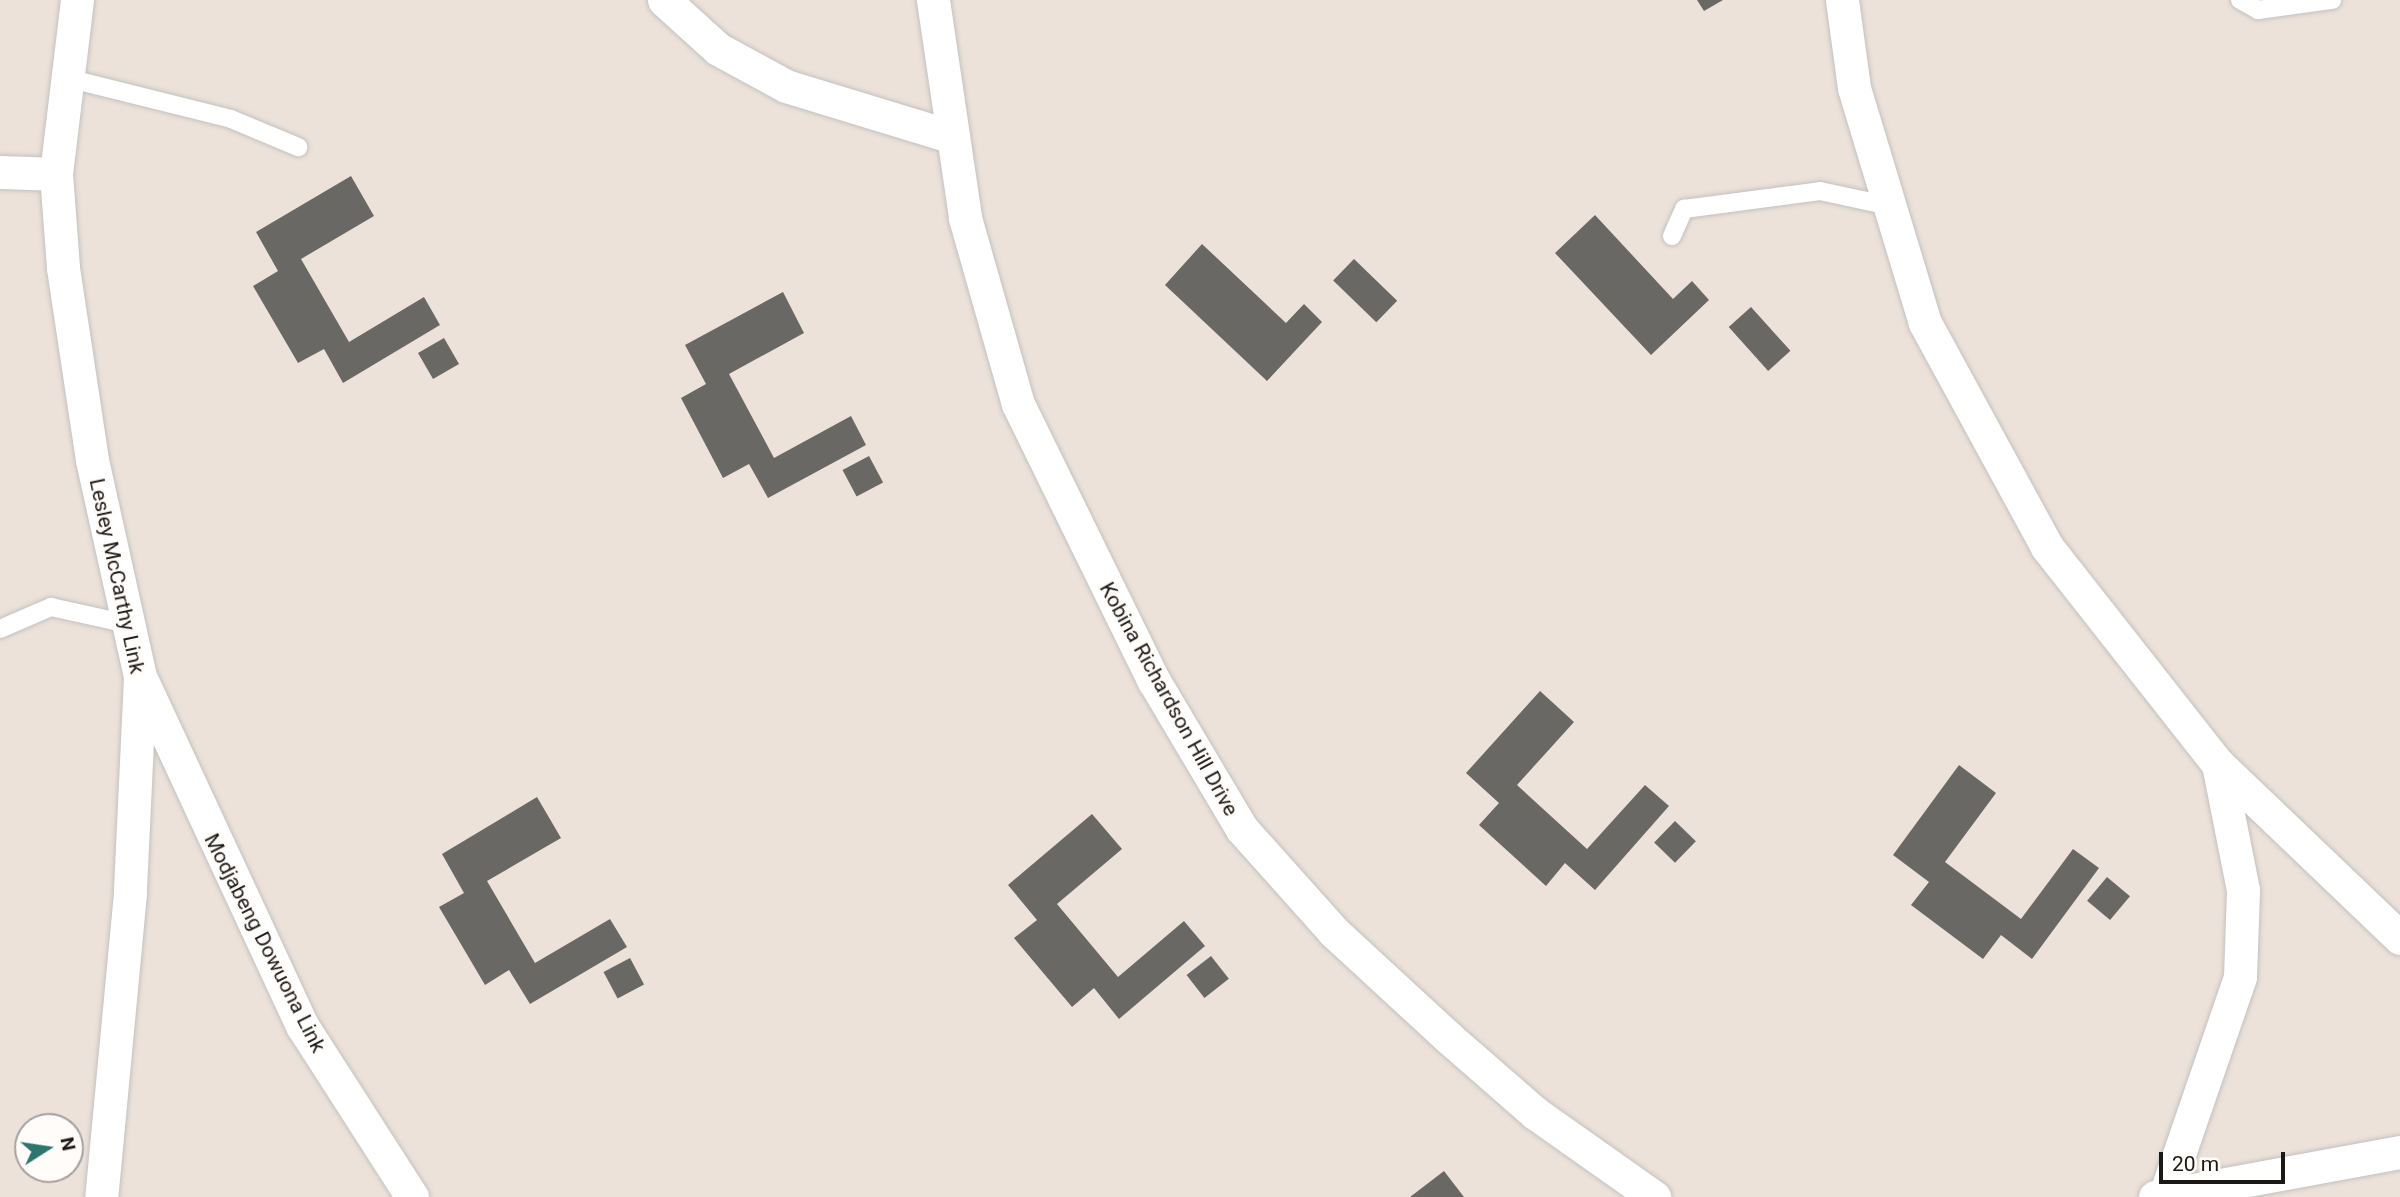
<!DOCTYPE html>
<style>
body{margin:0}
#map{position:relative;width:2400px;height:1197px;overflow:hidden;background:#f2efec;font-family:Roboto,sans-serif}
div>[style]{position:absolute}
.built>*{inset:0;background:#ece2da}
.building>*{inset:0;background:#6a6865;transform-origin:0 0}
.roads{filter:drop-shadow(0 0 2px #c4c1be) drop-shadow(0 0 2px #c4c1be)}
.lane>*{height:18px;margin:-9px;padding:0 9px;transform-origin:9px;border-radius:9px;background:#fff}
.street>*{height:33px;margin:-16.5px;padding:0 16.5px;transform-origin:16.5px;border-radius:16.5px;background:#fff}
span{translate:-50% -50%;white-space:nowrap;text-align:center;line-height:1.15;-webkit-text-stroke:5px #fffcfa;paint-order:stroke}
.street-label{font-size:21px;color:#1a1918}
.north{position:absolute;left:14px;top:1113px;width:70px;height:70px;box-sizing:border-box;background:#fffcfa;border:2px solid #a3a1a0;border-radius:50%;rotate:78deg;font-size:19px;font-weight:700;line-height:28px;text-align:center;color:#1a1918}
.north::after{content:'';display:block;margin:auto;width:24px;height:32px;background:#2d756d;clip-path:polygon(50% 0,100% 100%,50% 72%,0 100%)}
.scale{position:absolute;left:2159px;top:1152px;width:126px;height:32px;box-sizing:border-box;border:4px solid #1a1918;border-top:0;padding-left:9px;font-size:21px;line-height:24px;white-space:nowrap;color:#1a1918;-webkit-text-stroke:5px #fffcfa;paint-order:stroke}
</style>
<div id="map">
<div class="built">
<div style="clip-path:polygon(evenodd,0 0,2400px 0,2400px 1197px,0 1197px,0 0,28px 1127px,70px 1127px,70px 1169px,28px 1169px,28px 1127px)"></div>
</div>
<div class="building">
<div style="clip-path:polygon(1697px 0,1723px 0,1704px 11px)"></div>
<div style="clip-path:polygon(351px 176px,374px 216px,301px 259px,349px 342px,424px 297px,440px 325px,343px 383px,324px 349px,298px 363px,253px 286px,278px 271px,256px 232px)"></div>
<div style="clip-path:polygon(1595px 215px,1673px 299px,1692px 281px,1709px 300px,1651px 355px,1555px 253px)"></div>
<div style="clip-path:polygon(1202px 244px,1286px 323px,1304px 304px,1322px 322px,1267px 381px,1165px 285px)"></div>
<div style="left:1354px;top:259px;width:60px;height:30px;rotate:44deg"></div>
<div style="clip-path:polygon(783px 292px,804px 333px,729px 374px,774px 458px,851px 416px,866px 445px,768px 498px,749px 464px,723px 478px,681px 398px,706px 384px,685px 345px)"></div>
<div style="left:1751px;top:307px;width:59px;height:30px;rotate:48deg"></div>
<div style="left:444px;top:338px;width:30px;height:30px;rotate:60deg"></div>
<div style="left:869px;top:456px;width:30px;height:30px;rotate:62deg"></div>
<div style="clip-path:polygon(1540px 691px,1574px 722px,1517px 785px,1587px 849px,1645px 785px,1669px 806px,1595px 890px,1565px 863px,1546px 886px,1479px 825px,1499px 803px,1466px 773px)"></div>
<div style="clip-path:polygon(1959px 765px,1996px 793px,1945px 862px,2021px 919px,2073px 849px,2099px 868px,2032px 959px,2001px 935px,1983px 959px,1911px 905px,1929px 882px,1893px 855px)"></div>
<div style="clip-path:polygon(537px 797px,561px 838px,487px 881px,535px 963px,610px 919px,627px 947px,530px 1004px,509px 970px,485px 985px,439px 907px,464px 893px,442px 854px)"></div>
<div style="clip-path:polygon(1092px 814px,1122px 849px,1057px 904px,1118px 977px,1184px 921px,1205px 946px,1119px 1019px,1094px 988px,1072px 1007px,1014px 938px,1037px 920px,1008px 885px)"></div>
<div style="left:1675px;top:821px;width:29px;height:30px;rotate:44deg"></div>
<div style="left:2107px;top:877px;width:30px;height:31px;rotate:40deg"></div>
<div style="left:1211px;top:956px;width:29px;height:31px;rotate:52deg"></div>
<div style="left:630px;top:958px;width:30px;height:30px;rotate:62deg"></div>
<div style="clip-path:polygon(1444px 1171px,1464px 1197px,1410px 1197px)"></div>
</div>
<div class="roads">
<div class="lane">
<div style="left:2240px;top:0;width:21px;rotate:29deg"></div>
<div style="left:2258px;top:10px;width:75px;rotate:-7.7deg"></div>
<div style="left:67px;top:78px;width:169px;rotate:14deg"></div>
<div style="left:231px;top:119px;width:73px;rotate:22.7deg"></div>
<div style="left:1672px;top:236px;width:30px;rotate:-66deg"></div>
<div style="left:1684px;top:209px;width:137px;rotate:-7.5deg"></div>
<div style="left:1820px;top:191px;width:72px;rotate:12.1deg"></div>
<div style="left:0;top:629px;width:56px;rotate:-23.3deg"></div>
<div style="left:51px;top:607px;width:79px;rotate:12.4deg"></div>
</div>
<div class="street">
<div style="left:77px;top:0;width:175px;rotate:96.9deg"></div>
<div style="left:56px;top:174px;width:94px;rotate:85.7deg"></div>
<div style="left:63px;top:268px;width:194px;rotate:81.4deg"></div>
<div style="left:92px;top:460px;width:222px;rotate:77.5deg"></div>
<div style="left:140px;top:677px;width:216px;rotate:92.7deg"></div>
<div style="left:130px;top:893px;width:305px;rotate:95.4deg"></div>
<div style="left:664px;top:0;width:73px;rotate:42.2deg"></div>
<div style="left:718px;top:49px;width:77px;rotate:28.6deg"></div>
<div style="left:786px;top:86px;width:171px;rotate:17deg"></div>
<div style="left:933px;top:0;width:220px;rotate:81.6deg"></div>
<div style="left:965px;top:218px;width:193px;rotate:74.1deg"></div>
<div style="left:1018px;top:404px;width:309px;rotate:63.9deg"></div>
<div style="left:1154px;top:681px;width:172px;rotate:59.3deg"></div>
<div style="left:1242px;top:829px;width:138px;rotate:48.2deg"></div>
<div style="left:1334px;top:932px;width:156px;rotate:42.7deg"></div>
<div style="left:1449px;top:1038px;width:114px;rotate:41.1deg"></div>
<div style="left:1535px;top:1113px;width:146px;rotate:35.2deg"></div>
<div style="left:1842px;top:0;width:89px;rotate:82.2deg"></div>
<div style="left:1854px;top:88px;width:245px;rotate:73.2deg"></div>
<div style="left:1925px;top:323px;width:255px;rotate:61.4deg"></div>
<div style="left:2047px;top:547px;width:276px;rotate:51.8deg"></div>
<div style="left:2218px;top:764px;width:252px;rotate:43.7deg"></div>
<div style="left:0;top:172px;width:56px;rotate:2deg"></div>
<div style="left:143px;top:683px;width:379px;rotate:65.1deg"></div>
<div style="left:303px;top:1027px;width:202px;rotate:57.3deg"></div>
<div style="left:2166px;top:1192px;width:227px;rotate:-71deg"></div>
<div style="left:2240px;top:977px;width:87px;rotate:-88deg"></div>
<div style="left:2243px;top:890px;width:128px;rotate:-101.2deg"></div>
<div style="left:2155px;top:1197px;width:249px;rotate:-10.4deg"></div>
</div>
</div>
<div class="street-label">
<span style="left:117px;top:576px;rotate:78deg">Lesley McCarthy Link</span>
<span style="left:1169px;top:699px;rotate:61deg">Kobina Richardson Hill Drive</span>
<span style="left:265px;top:943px;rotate:63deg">Modjabeng Dowuona Link</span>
</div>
<div class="north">N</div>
<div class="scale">20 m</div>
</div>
